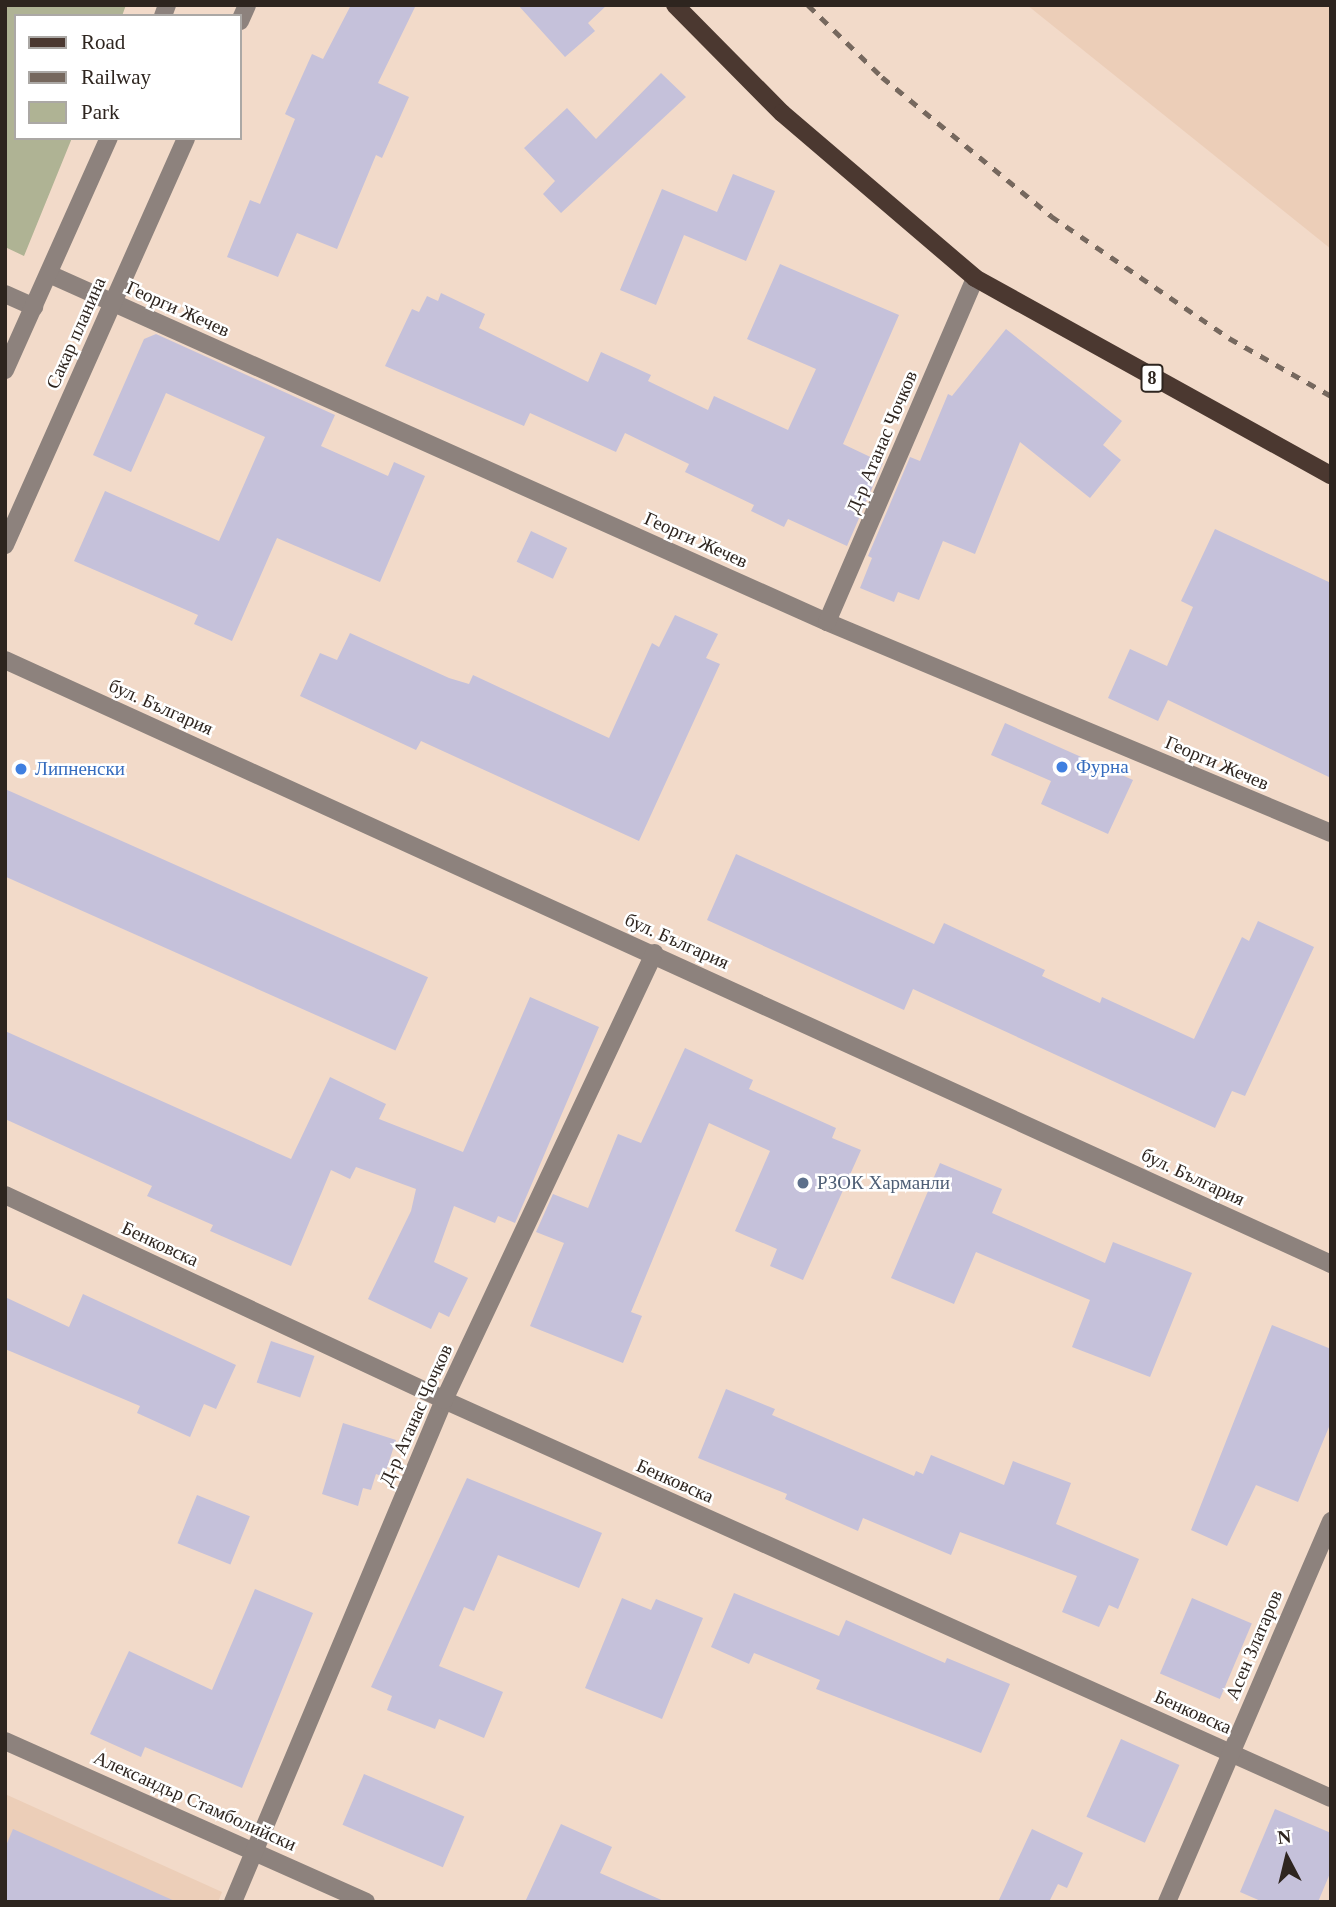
<!DOCTYPE html>
<meta charset="utf-8">
<style>
body{margin:0}
#map{position:relative;width:1336px;height:1907px;overflow:hidden;background:#f2dac9;font-family:Georgia,serif}
div>[style]{position:absolute}
.built>*{inset:0;background:#ecceb8}
.green>*{inset:0;background:#afb394}
.building>*{inset:0;background:#c5c1da;transform-origin:0 0}
.minor>*{height:18px;margin:-9px;padding:0 9px;transform-origin:9px;border-radius:9px;background:#8d827d}
.major>*{height:18px;margin:-9px;padding:0 9px;transform-origin:9px;border-radius:9px;background:#4b3830}
.rail>*{height:5px;margin-top:-2.5px;transform-origin:0;background:repeating-linear-gradient(90deg,#76685e 0 9px,transparent 0 18px)}
.dots>*{width:19px;height:19px;translate:-50% -50%;box-sizing:border-box;border:4px solid #fff;border-radius:50%}
span{translate:-50% -50%;white-space:nowrap;text-align:center;line-height:1.15;-webkit-text-stroke:5px #fff;paint-order:stroke}
.shield-label span{padding:2px 5px;background:#fff;border:2px solid;border-radius:5px;-webkit-text-stroke-width:0}
.shield-label{font-size:18px;color:#2e251f;font-weight:700}
.street-label{font-size:19px;color:#2e251f}
.shop-label{font-size:19px;color:#366cbe}
.left{translate:0 -50%;text-align:left}
.service-label{font-size:19px;color:#4e5e75}
.frame{position:absolute;inset:0;border:7px solid #2e251f;pointer-events:none}
.legend{position:absolute;left:14px;top:14px;width:228px;height:126px;box-sizing:border-box;background:#fff;border:2px solid #aba8a5;margin:0;padding:9px 12px;list-style:none;font-size:21px;color:#2e251f}
.legend li{display:flex;align-items:center;gap:14px;height:35px}
.legend b{width:35px;border:2px solid #aba8a5}
.north{position:absolute;left:1252px;top:1823px;width:70px;height:70px;-webkit-text-stroke:5px #fff;paint-order:stroke;rotate:353deg;font-size:19px;font-weight:700;line-height:28px;text-align:center;color:#2e251f}
.north::after{content:'';display:block;margin:auto;width:24px;height:32px;background:#2e251f;clip-path:polygon(50% 0,100% 100%,50% 72%,0 100%)}
</style>
<div id="map">
<div class="built">
<div style="clip-path:polygon(1027px 5px,1331px 5px,1331px 249px)"></div>
<div style="clip-path:polygon(5px 1794px,222px 1892px,218px 1902px,5px 1902px)"></div>
</div>
<div class="green">
<div style="clip-path:polygon(5px 5px,126px 5px,122px 16px,16px 16px,16px 138px,72px 138px,24px 256px,5px 247px)"></div>
</div>
<div class="building">
<div style="clip-path:polygon(351px 5px,416px 5px,378px 83px,409px 97px,382px 158px,376px 155px,337px 249px,297px 233px,278px 277px,227px 257px,250px 200px,260px 204px,295px 119px,285px 114px,312px 54px,323px 59px)"></div>
<div style="clip-path:polygon(518px 5px,607px 5px,588px 23px,595px 31px,565px 57px)"></div>
<div style="clip-path:polygon(661px 73px,686px 97px,561px 213px,543px 194px,555px 181px,524px 148px,567px 108px,596px 139px)"></div>
<div style="clip-path:polygon(733px 174px,775px 191px,746px 261px,684px 235px,656px 305px,620px 290px,662px 189px,717px 212px)"></div>
<div style="clip-path:polygon(780px 264px,899px 315px,843px 444px,883px 463px,847px 546px,788px 519px,784px 527px,751px 511px,754px 505px,685px 472px,689px 464px,625px 433px,616px 452px,530px 413px,524px 426px,385px 366px,412px 309px,419px 312px,427px 296px,438px 301px,441px 293px,485px 314px,479px 328px,588px 382px,601px 352px,651px 375px,648px 381px,708px 410px,714px 396px,788px 430px,816px 369px,747px 339px)"></div>
<div style="clip-path:polygon(1006px 329px,1122px 421px,1103px 445px,1121px 460px,1090px 498px,1020px 442px,975px 554px,943px 541px,919px 600px,898px 592px,894px 602px,860px 588px,872px 558px,868px 556px,910px 457px,920px 461px,948px 394px,952px 396px)"></div>
<div style="clip-path:polygon(156px 334px,335px 415px,321px 446px,388px 476px,394px 462px,425px 476px,380px 582px,277px 538px,232px 641px,194px 624px,198px 615px,74px 561px,105px 491px,219px 541px,265px 437px,166px 393px,131px 472px,93px 455px,144px 339px)"></div>
<div style="clip-path:polygon(1215px 529px,1331px 583px,1331px 778px,1168px 700px,1158px 721px,1108px 698px,1130px 649px,1167px 666px,1193px 607px,1181px 601px)"></div>
<div style="left:531px;top:531px;width:40px;height:34px;rotate:25deg"></div>
<div style="clip-path:polygon(675px 615px,718px 634px,706px 658px,720px 664px,639px 841px,421px 741px,416px 750px,300px 696px,320px 653px,337px 660px,350px 633px,449px 678px,469px 684px,473px 675px,609px 738px,652px 643px,659px 647px)"></div>
<div style="clip-path:polygon(1005px 723px,1133px 780px,1108px 834px,1041px 804px,1051px 781px,991px 755px)"></div>
<div style="left:5px;top:789px;width:463px;height:80px;rotate:24deg"></div>
<div style="clip-path:polygon(736px 854px,934px 944px,944px 923px,1045px 970px,1042px 976px,1100px 1003px,1102px 997px,1194px 1039px,1242px 937px,1249px 941px,1258px 921px,1314px 947px,1245px 1096px,1232px 1091px,1215px 1128px,913px 989px,904px 1010px,707px 920px)"></div>
<div style="clip-path:polygon(530px 997px,599px 1027px,515px 1223px,498px 1216px,495px 1223px,454px 1206px,434px 1262px,468px 1278px,449px 1317px,439px 1312px,431px 1329px,368px 1299px,411px 1211px,416px 1189px,356px 1167px,350px 1179px,331px 1170px,291px 1266px,210px 1231px,213px 1225px,147px 1196px,152px 1186px,5px 1119px,5px 1031px,291px 1159px,330px 1077px,386px 1104px,379px 1119px,463px 1152px)"></div>
<div style="clip-path:polygon(685px 1048px,753px 1080px,749px 1089px,836px 1128px,832px 1138px,861px 1150px,803px 1280px,770px 1266px,777px 1249px,735px 1231px,770px 1151px,709px 1123px,631px 1312px,642px 1316px,623px 1363px,530px 1326px,564px 1243px,536px 1232px,553px 1194px,588px 1208px,618px 1134px,641px 1143px)"></div>
<div style="clip-path:polygon(940px 1163px,1002px 1189px,992px 1213px,1105px 1263px,1113px 1242px,1192px 1273px,1150px 1377px,1072px 1347px,1090px 1300px,976px 1252px,954px 1304px,891px 1278px)"></div>
<div style="clip-path:polygon(83px 1294px,236px 1365px,216px 1409px,204px 1404px,190px 1437px,137px 1413px,140px 1406px,5px 1349px,5px 1297px,69px 1327px)"></div>
<div style="clip-path:polygon(1272px 1325px,1331px 1349px,1331px 1422px,1298px 1502px,1256px 1485px,1227px 1546px,1191px 1530px)"></div>
<div style="left:271px;top:1341px;width:46px;height:44px;rotate:19deg"></div>
<div style="clip-path:polygon(726px 1389px,775px 1409px,772px 1415px,914px 1476px,916px 1471px,923px 1474px,931px 1455px,1004px 1485px,1013px 1461px,1071px 1483px,1056px 1524px,1139px 1559px,1118px 1609px,1109px 1605px,1099px 1627px,1062px 1612px,1077px 1576px,960px 1532px,951px 1555px,863px 1518px,858px 1531px,785px 1499px,787px 1494px,698px 1458px)"></div>
<div style="clip-path:polygon(343px 1423px,396px 1440px,384px 1477px,376px 1474px,371px 1490px,363px 1488px,358px 1506px,322px 1494px)"></div>
<div style="clip-path:polygon(467px 1478px,602px 1533px,579px 1588px,498px 1555px,474px 1611px,464px 1607px,439px 1666px,503px 1692px,484px 1738px,439px 1719px,435px 1729px,387px 1710px,392px 1696px,371px 1687px)"></div>
<div style="left:197px;top:1495px;width:57px;height:52px;rotate:22deg"></div>
<div style="clip-path:polygon(255px 1589px,313px 1613px,242px 1788px,145px 1747px,141px 1757px,90px 1734px,129px 1651px,212px 1690px)"></div>
<div style="clip-path:polygon(734px 1593px,839px 1636px,846px 1620px,945px 1663px,947px 1658px,1010px 1684px,981px 1753px,816px 1689px,820px 1680px,754px 1653px,749px 1664px,711px 1647px)"></div>
<div style="clip-path:polygon(622px 1598px,651px 1610px,656px 1599px,703px 1618px,662px 1719px,585px 1688px)"></div>
<div style="left:1192px;top:1598px;width:65px;height:82px;rotate:23deg"></div>
<div style="left:1121px;top:1739px;width:64px;height:85px;rotate:24deg"></div>
<div style="left:364px;top:1774px;width:109px;height:55px;rotate:23deg"></div>
<div style="clip-path:polygon(1275px 1809px,1331px 1833px,1331px 1871px,1318px 1902px,1263px 1902px,1240px 1892px)"></div>
<div style="clip-path:polygon(561px 1824px,612px 1847px,600px 1873px,666px 1902px,525px 1902px)"></div>
<div style="clip-path:polygon(13px 1829px,177px 1902px,5px 1902px,5px 1848px)"></div>
<div style="clip-path:polygon(1032px 1829px,1083px 1853px,1067px 1888px,1058px 1884px,1049px 1902px,998px 1902px)"></div>
</div>
<div class="minor">
<div style="left:163px;top:16px;width:12px;rotate:-70deg"></div>
<div style="left:240px;top:21px;width:17px;rotate:-66deg"></div>
<div style="left:49px;top:274px;width:852px;rotate:24.1deg"></div>
<div style="left:827px;top:622px;width:546px;rotate:22.72deg"></div>
<div style="left:5px;top:294px;width:32px;rotate:24deg"></div>
<div style="left:5px;top:370px;width:254px;rotate:-65.9deg"></div>
<div style="left:5px;top:545px;width:445px;rotate:-66deg"></div>
<div style="left:827px;top:622px;width:374px;rotate:-66.7deg"></div>
<div style="left:5px;top:660px;width:1457px;rotate:24.49deg"></div>
<div style="left:5px;top:1195px;width:485px;rotate:25deg"></div>
<div style="left:444px;top:1400px;width:972px;rotate:24.17deg"></div>
<div style="left:5px;top:1741px;width:395px;rotate:24deg"></div>
<div style="left:233px;top:1902px;width:545px;rotate:-67.2deg"></div>
<div style="left:444px;top:1400px;width:494px;rotate:-64.8deg"></div>
<div style="left:1167px;top:1902px;width:415px;rotate:-66.7deg"></div>
</div>
<div class="major">
<div style="left:675px;top:5px;width:152px;rotate:45.3deg"></div>
<div style="left:782px;top:113px;width:254px;rotate:40.5deg"></div>
<div style="left:975px;top:278px;width:407px;rotate:29deg"></div>
</div>
<div class="rail">
<div style="left:808px;top:5px;width:103px;rotate:44.2deg"></div>
<div style="left:882px;top:77px;width:219px;rotate:39.4deg"></div>
<div style="left:1051px;top:216px;width:216px;rotate:34.4deg"></div>
<div style="left:1229px;top:338px;width:117px;rotate:29.6deg"></div>
</div>
<div class="dots">
<div style="left:1062px;top:767px;background:#3f7fe0"></div>
<div style="left:21px;top:769px;background:#3f7fe0"></div>
<div style="left:803px;top:1183px;background:#5c6f8a"></div>
</div>
<div class="shield-label">
<span style="left:1152px;top:378px">8</span>
</div>
<div class="street-label">
<span style="left:178px;top:309px;rotate:24deg">Георги Жечев</span>
<span style="left:76px;top:333px;rotate:-66deg">Сакар планина</span>
<span style="left:882px;top:442px;rotate:-67deg">Д-р Атанас Чочков</span>
<span style="left:696px;top:540px;rotate:24deg">Георги Жечев</span>
<span style="left:161px;top:707px;rotate:24deg">бул. България</span>
<span style="left:1217px;top:763px;rotate:23deg">Георги Жечев</span>
<span style="left:677px;top:941px;rotate:24deg">бул. България</span>
<span style="left:1193px;top:1177px;rotate:25deg">бул. България</span>
<span style="left:160px;top:1244px;rotate:25deg">Бенковска</span>
<span style="left:416px;top:1415px;rotate:-66deg">Д-р Атанас Чочков</span>
<span style="left:675px;top:1481px;rotate:24deg">Бенковска</span>
<span style="left:1254px;top:1645px;rotate:-67deg">Асен Златаров</span>
<span style="left:1193px;top:1712px;rotate:24deg">Бенковска</span>
<span style="left:195px;top:1801px;rotate:24deg">Александър Стамболийски</span>
</div>
<div class="shop-label">
<span class="left" style="left:1076px;top:767px">Фурна</span>
<span class="left" style="left:35px;top:769px">Липненски</span>
</div>
<div class="service-label">
<span class="left" style="left:817px;top:1183px">РЗОК Харманли</span>
</div>
<div class="frame"></div>
<ul class="legend">
<li><b style="height:9px;background:#4b3830"></b>Road</li>
<li><b style="height:9px;background:#76685e"></b>Railway</li>
<li><b style="height:19px;background:#afb394"></b>Park</li>
</ul>
<div class="north">N</div>
</div>
